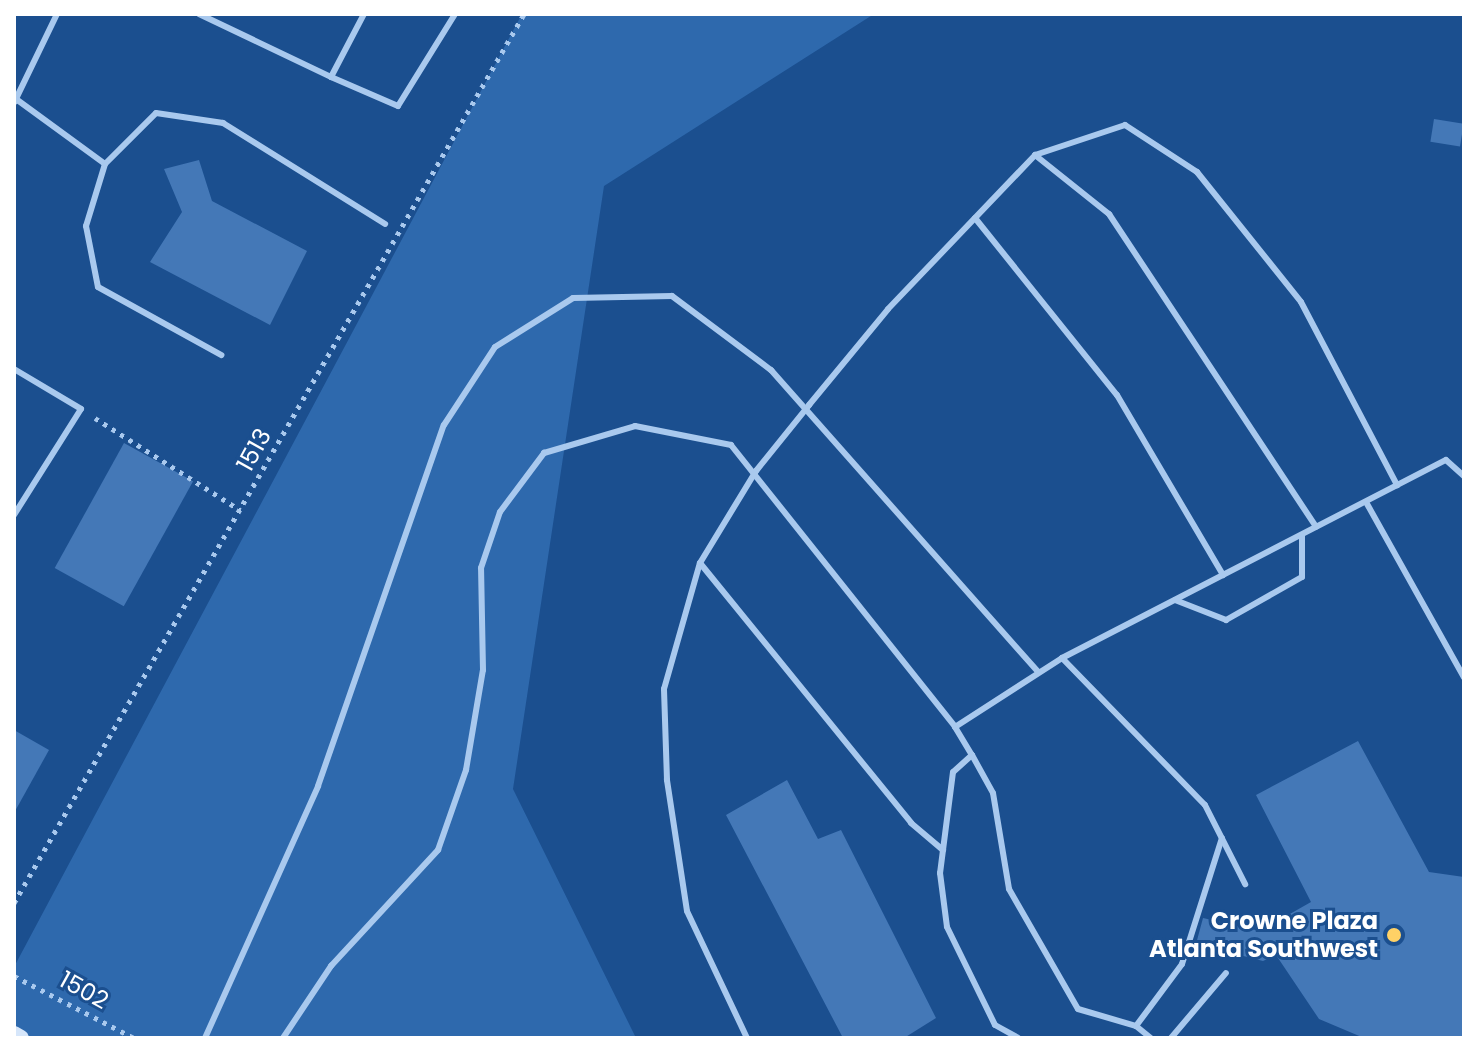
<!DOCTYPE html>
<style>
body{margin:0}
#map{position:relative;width:1478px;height:1052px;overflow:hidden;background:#1b4f8f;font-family:Poppins,sans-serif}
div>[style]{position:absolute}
.green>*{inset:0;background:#2e69ad}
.building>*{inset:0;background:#4478b7;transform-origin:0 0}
.path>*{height:5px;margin-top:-2.5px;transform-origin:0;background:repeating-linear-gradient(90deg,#a9c9ee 0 4px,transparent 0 10px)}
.lane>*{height:6px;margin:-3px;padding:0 3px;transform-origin:3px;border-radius:3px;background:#a9c9ee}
.street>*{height:8px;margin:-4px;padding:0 4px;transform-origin:4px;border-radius:4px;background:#a9c9ee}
.secondary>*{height:16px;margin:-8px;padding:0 8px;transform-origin:8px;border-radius:8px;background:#d6e6fa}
.dots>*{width:22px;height:22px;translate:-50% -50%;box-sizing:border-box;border:4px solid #1b4f8f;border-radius:50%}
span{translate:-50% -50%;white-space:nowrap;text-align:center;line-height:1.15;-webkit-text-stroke:6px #1b4f8f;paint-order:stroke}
.street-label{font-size:24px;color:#fff}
.poi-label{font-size:24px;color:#fff;font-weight:700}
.right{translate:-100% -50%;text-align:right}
.frame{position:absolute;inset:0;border:16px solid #fff;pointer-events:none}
</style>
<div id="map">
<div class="green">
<div style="clip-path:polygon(522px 14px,874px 14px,604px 186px,513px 789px,636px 1038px,14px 1038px,14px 967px)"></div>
</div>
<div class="building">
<div style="left:1434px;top:119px;width:30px;height:23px;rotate:9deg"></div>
<div style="clip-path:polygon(199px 160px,212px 201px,307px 251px,270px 325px,150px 262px,182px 212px,164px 169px)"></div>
<div style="left:124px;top:443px;width:79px;height:143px;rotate:29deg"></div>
<div style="clip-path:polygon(14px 730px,49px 750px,14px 813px)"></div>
<div style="clip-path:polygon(1358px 741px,1429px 872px,1464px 877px,1464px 1038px,1364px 1038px,1319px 1019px,1276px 955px,1263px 961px,1196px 944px,1203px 918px,1260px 931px,1311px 902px,1256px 795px)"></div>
<div style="clip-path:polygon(787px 780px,818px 839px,841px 830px,936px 1018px,904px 1038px,843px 1038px,726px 815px)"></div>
</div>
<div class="path">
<div style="left:95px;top:418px;width:172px;rotate:32.4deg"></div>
<div style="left:14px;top:903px;width:1025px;rotate:-60.16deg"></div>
<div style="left:14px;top:976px;width:135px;rotate:27.3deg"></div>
</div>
<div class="lane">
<div style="left:57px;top:14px;width:94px;rotate:115.8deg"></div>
<div style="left:16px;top:99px;width:110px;rotate:36.1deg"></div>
<div style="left:105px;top:164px;width:72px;rotate:-45deg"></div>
<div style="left:156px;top:113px;width:68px;rotate:8.5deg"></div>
<div style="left:223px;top:123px;width:191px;rotate:31.9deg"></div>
<div style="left:199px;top:14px;width:146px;rotate:25.5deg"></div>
<div style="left:331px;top:77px;width:71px;rotate:-62.4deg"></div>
<div style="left:331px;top:77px;width:73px;rotate:23.4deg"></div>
<div style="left:398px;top:106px;width:108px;rotate:-58.2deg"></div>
<div style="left:1035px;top:155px;width:95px;rotate:38.6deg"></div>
<div style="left:1109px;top:214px;width:375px;rotate:56.5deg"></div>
<div style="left:105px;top:164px;width:65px;rotate:107deg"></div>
<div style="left:86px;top:226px;width:62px;rotate:78.9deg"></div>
<div style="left:98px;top:287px;width:141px;rotate:28.9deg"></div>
<div style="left:975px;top:218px;width:227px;rotate:51.3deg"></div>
<div style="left:1117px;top:395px;width:209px;rotate:59.5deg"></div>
<div style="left:14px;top:369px;width:78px;rotate:30.8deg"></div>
<div style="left:81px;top:409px;width:125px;rotate:122.3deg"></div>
<div style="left:1366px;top:502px;width:201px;rotate:60.8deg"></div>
<div style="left:700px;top:563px;width:335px;rotate:50.9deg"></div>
<div style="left:911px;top:823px;width:42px;rotate:40.2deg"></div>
<div style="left:1175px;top:600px;width:55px;rotate:21.4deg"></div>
<div style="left:1226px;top:620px;width:87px;rotate:-29.5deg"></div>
<div style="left:1302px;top:577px;width:42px;rotate:-90deg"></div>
<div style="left:1062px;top:658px;width:205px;rotate:45.8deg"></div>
<div style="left:1205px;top:805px;width:89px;rotate:63.1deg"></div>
<div style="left:955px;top:727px;width:127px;rotate:-32.8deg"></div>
<div style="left:1062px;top:658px;width:432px;rotate:-27.3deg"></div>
<div style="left:1446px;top:460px;width:24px;rotate:42deg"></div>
<div style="left:972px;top:755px;width:43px;rotate:61.1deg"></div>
<div style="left:993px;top:793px;width:97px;rotate:80.5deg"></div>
<div style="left:1009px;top:889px;width:138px;rotate:60.1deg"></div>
<div style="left:1078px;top:1009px;width:60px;rotate:16.3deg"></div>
<div style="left:1136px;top:1026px;width:77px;rotate:-53.4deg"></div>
<div style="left:1182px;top:964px;width:132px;rotate:-72.4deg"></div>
<div style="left:1136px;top:1026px;width:19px;rotate:39deg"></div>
<div style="left:205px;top:1038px;width:276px;rotate:-65.8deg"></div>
<div style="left:318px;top:786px;width:382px;rotate:-70.8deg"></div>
<div style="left:444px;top:425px;width:93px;rotate:-56.8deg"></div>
<div style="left:495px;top:347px;width:92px;rotate:-32.1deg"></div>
<div style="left:573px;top:298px;width:99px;rotate:-1.2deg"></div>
<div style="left:672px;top:296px;width:124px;rotate:36.8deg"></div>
<div style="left:771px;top:370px;width:403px;rotate:48.5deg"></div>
<div style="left:283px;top:1038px;width:87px;rotate:-56.3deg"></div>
<div style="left:331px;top:966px;width:158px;rotate:-47.3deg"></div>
<div style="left:438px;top:850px;width:85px;rotate:-70.7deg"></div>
<div style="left:466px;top:770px;width:101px;rotate:-80.4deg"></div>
<div style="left:483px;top:670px;width:102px;rotate:-91.1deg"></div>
<div style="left:481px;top:568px;width:59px;rotate:-71.3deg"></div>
<div style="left:500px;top:512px;width:74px;rotate:-53.3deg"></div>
<div style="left:544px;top:453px;width:95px;rotate:-16.5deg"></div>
<div style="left:635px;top:426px;width:98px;rotate:11.2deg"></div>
<div style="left:731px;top:445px;width:360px;rotate:51.5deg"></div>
<div style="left:955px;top:727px;width:33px;rotate:59deg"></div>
<div style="left:972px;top:755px;width:25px;rotate:138deg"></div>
<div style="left:953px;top:772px;width:102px;rotate:97.3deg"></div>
<div style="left:940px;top:873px;width:54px;rotate:82.6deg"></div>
<div style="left:947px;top:927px;width:109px;rotate:63.9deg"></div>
<div style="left:995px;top:1025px;width:26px;rotate:29deg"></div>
<div style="left:747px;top:1038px;width:140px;rotate:-115.3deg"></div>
<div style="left:687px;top:911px;width:133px;rotate:-98.7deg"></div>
<div style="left:667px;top:780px;width:91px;rotate:-91.9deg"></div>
<div style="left:664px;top:689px;width:131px;rotate:-74.1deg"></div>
<div style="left:700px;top:563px;width:108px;rotate:-58.7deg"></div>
<div style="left:756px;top:471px;width:85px;rotate:-51.2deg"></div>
<div style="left:809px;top:405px;width:124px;rotate:-50.5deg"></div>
<div style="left:888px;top:309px;width:213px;rotate:-46.3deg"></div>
<div style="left:1035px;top:155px;width:95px;rotate:-18.4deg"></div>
<div style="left:1125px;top:125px;width:86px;rotate:33.1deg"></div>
<div style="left:1197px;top:172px;width:166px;rotate:51.3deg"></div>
<div style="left:1301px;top:302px;width:207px;rotate:62.3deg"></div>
<div style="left:1171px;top:1038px;width:85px;rotate:-49.8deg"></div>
</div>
<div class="street">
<div style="left:14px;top:96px;width:5px;rotate:90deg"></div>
</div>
<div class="secondary">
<div style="left:14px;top:1034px;width:8px;rotate:30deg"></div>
</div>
<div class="dots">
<div style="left:1394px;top:935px;background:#ffd166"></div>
</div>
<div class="street-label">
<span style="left:254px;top:450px;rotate:-61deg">1513</span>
<span style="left:84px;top:990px;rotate:29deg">1502</span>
</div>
<div class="poi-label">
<span class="right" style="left:1378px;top:935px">Crowne Plaza<br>Atlanta Southwest</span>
</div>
<div class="frame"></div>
</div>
